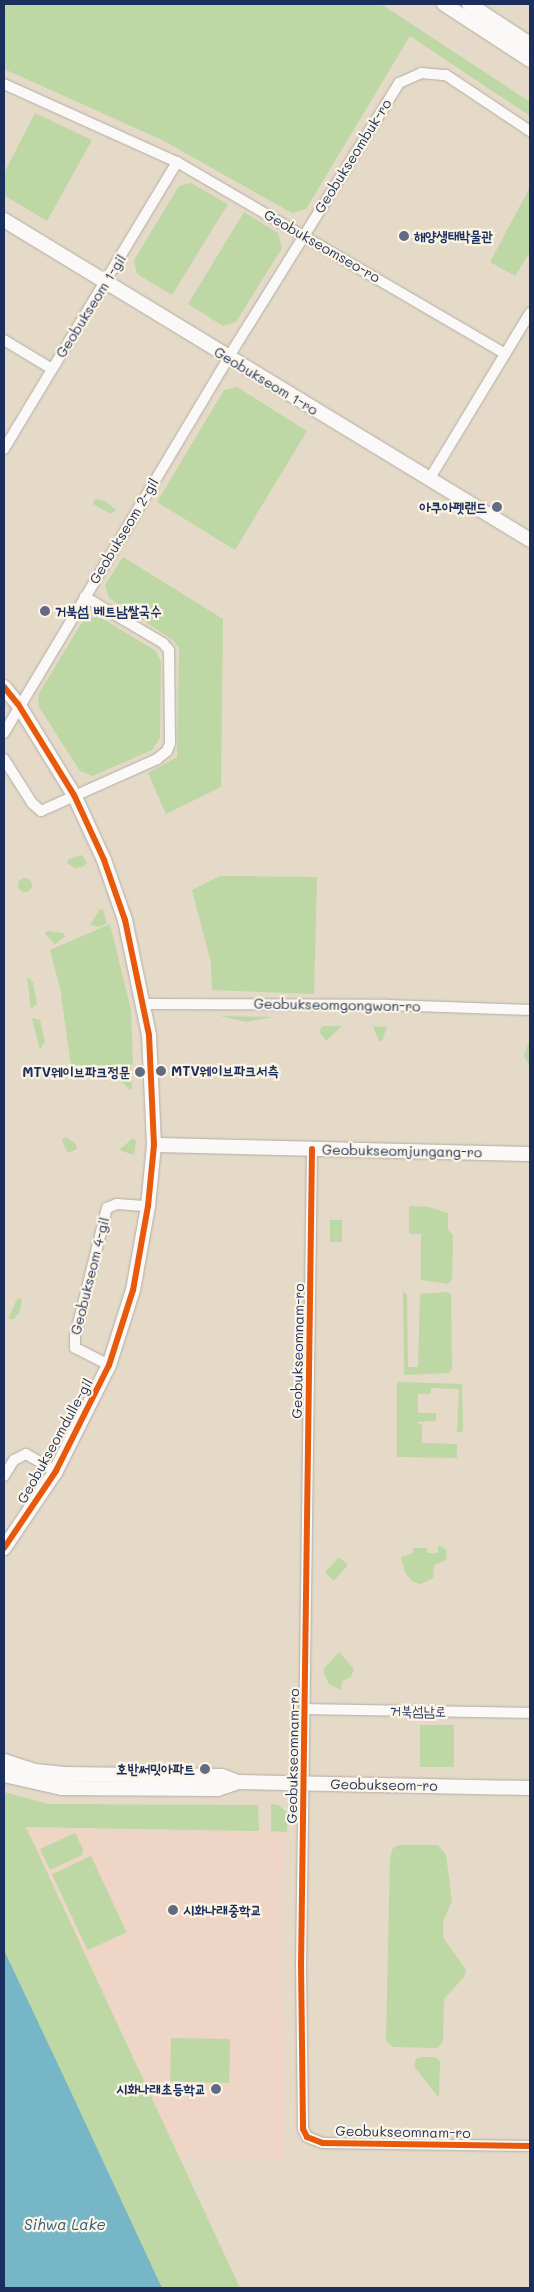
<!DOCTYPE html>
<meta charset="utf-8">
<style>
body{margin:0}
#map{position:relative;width:534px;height:2292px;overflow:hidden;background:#e5dac8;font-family:Mali,"Poor Story",sans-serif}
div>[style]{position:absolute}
.built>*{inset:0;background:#eed5c6}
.green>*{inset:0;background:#bdd7a5;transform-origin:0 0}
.round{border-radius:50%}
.water>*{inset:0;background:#76b6c6}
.roads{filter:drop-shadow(0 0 1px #b2ada6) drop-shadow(0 0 1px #b2ada6)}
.street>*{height:10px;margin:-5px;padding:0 5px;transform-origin:5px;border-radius:5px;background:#fbf9f7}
.secondary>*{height:14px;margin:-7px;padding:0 7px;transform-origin:7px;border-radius:7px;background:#fbf9f7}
.cycleway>*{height:6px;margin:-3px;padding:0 3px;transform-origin:3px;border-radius:3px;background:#e8590c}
.dots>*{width:14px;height:14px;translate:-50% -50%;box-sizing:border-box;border:2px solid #fcf5e5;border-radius:50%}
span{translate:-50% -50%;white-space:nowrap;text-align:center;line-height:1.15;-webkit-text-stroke:4.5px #fcf5e5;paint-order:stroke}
.street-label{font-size:14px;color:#1b2f5e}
.poi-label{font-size:14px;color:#1b2f5e;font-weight:700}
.left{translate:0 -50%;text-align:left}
.right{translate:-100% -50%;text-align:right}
.water-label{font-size:15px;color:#2a5982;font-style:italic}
.frame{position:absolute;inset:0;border:5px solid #1b2f5e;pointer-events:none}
</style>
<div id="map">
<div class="built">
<div style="clip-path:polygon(26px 1827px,49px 1830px,287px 1832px,282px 1882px,281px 2001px,285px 2020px,283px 2160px,180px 2158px)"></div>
</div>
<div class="green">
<div style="clip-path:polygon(4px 4px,381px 4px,530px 102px,530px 116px,410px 36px,306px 209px,292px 213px,162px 140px,4px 69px)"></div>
<div style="clip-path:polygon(35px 113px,92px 140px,47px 221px,4px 195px,4px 173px)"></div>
<div style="clip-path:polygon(191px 183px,228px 204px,172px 295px,137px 274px,134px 260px,179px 186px)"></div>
<div style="clip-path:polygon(530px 187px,530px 252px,515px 276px,490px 262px)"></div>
<div style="clip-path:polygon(244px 212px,278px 233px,282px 248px,236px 322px,223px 326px,188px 304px)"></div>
<div style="clip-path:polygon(237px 387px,307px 431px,235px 550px,157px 502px,224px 390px)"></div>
<div style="clip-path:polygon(95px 499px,105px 501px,116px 510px,111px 514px,93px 504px)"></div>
<div style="clip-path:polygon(123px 557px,223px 619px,221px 787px,166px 814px,148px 773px,177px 757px,179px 648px,173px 640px,109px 598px,105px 585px)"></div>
<div style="clip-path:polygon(98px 616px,156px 651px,161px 662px,160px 738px,152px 750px,93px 776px,80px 771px,39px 707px,38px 695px,84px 619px)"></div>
<div style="clip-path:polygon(82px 855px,87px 863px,83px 867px,75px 868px,67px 863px,69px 859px)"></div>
<div style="clip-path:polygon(220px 876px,317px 877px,314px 994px,212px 990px,211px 963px,192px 890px)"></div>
<div class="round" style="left:18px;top:878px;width:14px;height:14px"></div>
<div style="clip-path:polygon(100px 909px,103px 910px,107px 923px,99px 927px,90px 925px)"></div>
<div style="clip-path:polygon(110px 924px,131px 1010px,133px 1065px,71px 1065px,60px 988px,50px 950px)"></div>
<div style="clip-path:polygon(47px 931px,63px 933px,65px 937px,55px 944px,45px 934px)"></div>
<div style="clip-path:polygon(27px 977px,33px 982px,37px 1004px,31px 1009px)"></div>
<div style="clip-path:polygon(220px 1016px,272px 1017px,246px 1022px)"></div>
<div style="clip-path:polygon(32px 1018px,40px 1020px,45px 1042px,40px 1050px)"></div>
<div style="clip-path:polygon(323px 1026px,342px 1026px,326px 1041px,319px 1031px)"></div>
<div style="clip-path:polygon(373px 1026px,387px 1027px,382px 1041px,379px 1041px)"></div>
<div style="clip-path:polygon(530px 1038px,530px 1066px,524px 1056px)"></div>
<div style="clip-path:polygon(131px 1067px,132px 1088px,130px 1090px,113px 1073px,116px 1069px)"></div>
<div style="clip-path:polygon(73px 1069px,90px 1072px,92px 1075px,76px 1081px,71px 1071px)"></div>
<div style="clip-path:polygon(66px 1137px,76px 1144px,77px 1149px,68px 1153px,62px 1140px)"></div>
<div style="clip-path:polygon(133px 1138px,136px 1141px,134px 1155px,119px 1150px)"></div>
<div style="clip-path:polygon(409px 1206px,429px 1207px,448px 1213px,448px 1229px,453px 1236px,452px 1279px,448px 1284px,421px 1280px,421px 1234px,409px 1234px)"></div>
<div style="left:330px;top:1220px;width:12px;height:22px"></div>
<div style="clip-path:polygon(403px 1291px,407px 1295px,408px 1367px,418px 1367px,420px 1294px,448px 1292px,451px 1295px,452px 1369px,449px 1373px,404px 1375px)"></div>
<div style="clip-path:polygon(22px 1298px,20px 1312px,14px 1319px,8px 1319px,17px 1299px)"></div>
<div style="clip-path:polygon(397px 1382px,462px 1384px,463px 1431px,457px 1433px,459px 1389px,431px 1388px,431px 1394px,418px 1394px,418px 1413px,436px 1413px,436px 1421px,416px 1422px,422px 1425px,422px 1443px,457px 1444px,457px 1458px,397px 1457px)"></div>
<div style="clip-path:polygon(438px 1545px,447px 1550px,446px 1560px,434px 1565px,433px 1578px,421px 1584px,413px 1582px,405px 1573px,401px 1557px,413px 1553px,413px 1548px,427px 1548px,427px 1553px,438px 1553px)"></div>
<div style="left:339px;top:1557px;width:12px;height:21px;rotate:42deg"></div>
<div style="clip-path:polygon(339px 1652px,354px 1669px,351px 1677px,342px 1681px,341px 1690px,329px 1684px,323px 1670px)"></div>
<div style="left:420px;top:1725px;width:34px;height:42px"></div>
<div style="clip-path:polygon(4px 1792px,48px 1804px,258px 1805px,259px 1831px,26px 1827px,240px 2288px,162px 2288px,4px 1950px)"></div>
<div style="clip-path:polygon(271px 1804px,278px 1805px,288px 1813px,287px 1832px,271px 1831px)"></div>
<div style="clip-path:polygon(75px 1833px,83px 1849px,82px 1855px,50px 1870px,40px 1849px)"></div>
<div style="clip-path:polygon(399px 1845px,438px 1845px,446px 1855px,452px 1901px,443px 1922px,443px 1937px,466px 1970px,464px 1977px,444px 1999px,443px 2041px,438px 2048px,393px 2047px,386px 2041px,390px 1858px,393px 1848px)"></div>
<div style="left:91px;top:1856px;width:84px;height:43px;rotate:65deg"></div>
<div style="left:171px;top:2038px;width:59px;height:44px;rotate:1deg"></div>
<div style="clip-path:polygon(421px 2057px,435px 2057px,440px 2061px,439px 2098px,414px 2066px,416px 2059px)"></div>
</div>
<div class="water">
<div style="clip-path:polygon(4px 1950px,63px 2075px,162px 2288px,4px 2288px)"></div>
</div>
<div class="roads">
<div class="street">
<div style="left:4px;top:84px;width:190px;rotate:24.3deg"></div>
<div style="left:177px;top:162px;width:380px;rotate:30.3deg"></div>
<div style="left:4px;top:340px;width:56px;rotate:31.1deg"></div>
<div style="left:4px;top:449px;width:335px;rotate:-58.9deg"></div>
<div style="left:430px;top:478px;width:193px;rotate:-58.8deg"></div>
<div style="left:4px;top:733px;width:437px;rotate:-59.1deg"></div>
<div style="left:228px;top:358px;width:324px;rotate:-58.1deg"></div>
<div style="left:399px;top:83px;width:24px;rotate:-24deg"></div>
<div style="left:421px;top:73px;width:25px;rotate:5deg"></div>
<div style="left:446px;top:75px;width:101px;rotate:33.7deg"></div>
<div style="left:4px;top:759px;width:52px;rotate:57.5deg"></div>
<div style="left:32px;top:803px;width:12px;rotate:42deg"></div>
<div style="left:41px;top:811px;width:127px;rotate:-24.1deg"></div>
<div style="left:157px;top:759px;width:13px;rotate:-39deg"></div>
<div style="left:167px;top:751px;width:9px;rotate:-69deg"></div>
<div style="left:170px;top:743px;width:93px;rotate:-90.6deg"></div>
<div style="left:169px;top:650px;width:9px;rotate:-131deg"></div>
<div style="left:163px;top:643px;width:91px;rotate:-149.5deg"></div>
<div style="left:145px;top:1004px;width:242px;rotate:0.2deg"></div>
<div style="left:387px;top:1005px;width:143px;rotate:2deg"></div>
<div style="left:312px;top:1149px;width:814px;rotate:90.77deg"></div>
<div style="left:301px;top:1963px;width:166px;rotate:89.3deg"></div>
<div style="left:303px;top:2129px;width:9px;rotate:63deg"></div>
<div style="left:307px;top:2137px;width:17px;rotate:21deg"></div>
<div style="left:323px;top:2143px;width:207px;rotate:0.8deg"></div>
<div style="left:109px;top:1365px;width:38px;rotate:-153deg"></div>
<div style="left:75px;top:1348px;width:12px;rotate:-90deg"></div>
<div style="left:75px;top:1336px;width:132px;rotate:-76deg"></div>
<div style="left:107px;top:1208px;width:11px;rotate:-22deg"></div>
<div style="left:117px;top:1204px;width:31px;rotate:4deg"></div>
<div style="left:4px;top:1476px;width:19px;rotate:-58deg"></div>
<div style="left:14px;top:1460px;width:13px;rotate:-27deg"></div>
<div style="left:26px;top:1454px;width:34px;rotate:30deg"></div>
<div style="left:306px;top:1709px;width:224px;rotate:1deg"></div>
</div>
<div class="secondary">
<div style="left:444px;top:4px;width:103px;rotate:33.1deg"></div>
<div style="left:469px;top:4px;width:73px;rotate:33.3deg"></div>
<div style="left:4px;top:220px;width:616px;rotate:31.31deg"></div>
<div style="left:4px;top:687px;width:22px;rotate:51deg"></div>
<div style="left:18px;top:704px;width:107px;rotate:58.4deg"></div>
<div style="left:74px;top:795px;width:72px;rotate:65.2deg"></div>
<div style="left:104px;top:860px;width:64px;rotate:70.7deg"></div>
<div style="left:125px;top:920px;width:117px;rotate:78.2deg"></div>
<div style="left:149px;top:1035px;width:110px;rotate:87.4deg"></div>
<div style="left:154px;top:1145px;width:61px;rotate:95.6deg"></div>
<div style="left:148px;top:1206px;width:85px;rotate:100.1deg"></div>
<div style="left:133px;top:1290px;width:79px;rotate:107.7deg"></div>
<div style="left:109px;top:1365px;width:119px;rotate:116.6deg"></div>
<div style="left:56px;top:1471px;width:93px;rotate:124deg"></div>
<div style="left:154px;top:1145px;width:376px;rotate:1.4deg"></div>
<div style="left:4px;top:1761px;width:33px;rotate:18deg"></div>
<div style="left:35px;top:1771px;width:27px;rotate:6deg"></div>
<div style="left:62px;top:1774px;width:160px;rotate:0.7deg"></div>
<div style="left:222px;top:1776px;width:17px;rotate:21deg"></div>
<div style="left:4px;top:1775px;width:59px;rotate:12.6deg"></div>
<div style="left:62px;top:1788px;width:156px;rotate:0.4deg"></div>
<div style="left:218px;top:1789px;width:21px;rotate:-19deg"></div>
<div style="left:238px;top:1782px;width:292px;rotate:1.2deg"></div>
</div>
</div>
<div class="cycleway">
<div style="left:4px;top:687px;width:22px;rotate:51deg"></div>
<div style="left:18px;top:704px;width:107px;rotate:58.4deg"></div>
<div style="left:74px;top:795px;width:72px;rotate:65.2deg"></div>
<div style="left:104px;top:860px;width:64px;rotate:70.7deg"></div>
<div style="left:125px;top:920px;width:117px;rotate:78.2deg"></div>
<div style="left:149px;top:1035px;width:110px;rotate:87.4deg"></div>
<div style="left:154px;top:1145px;width:61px;rotate:95.6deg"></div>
<div style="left:148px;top:1206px;width:85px;rotate:100.1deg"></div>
<div style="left:133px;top:1290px;width:79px;rotate:107.7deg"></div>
<div style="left:109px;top:1365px;width:119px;rotate:116.6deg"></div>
<div style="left:56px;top:1471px;width:93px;rotate:124deg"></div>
<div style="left:312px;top:1149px;width:814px;rotate:90.77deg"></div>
<div style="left:301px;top:1963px;width:166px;rotate:89.3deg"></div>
<div style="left:303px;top:2129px;width:9px;rotate:63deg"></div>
<div style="left:307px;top:2137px;width:17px;rotate:21deg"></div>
<div style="left:323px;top:2143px;width:207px;rotate:0.8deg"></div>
</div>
<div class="dots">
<div style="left:404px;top:236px;background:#626b83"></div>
<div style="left:497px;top:507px;background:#626b83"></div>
<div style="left:45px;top:611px;background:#626b83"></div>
<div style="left:161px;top:1071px;background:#626b83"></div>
<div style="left:140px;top:1072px;background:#626b83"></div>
<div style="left:205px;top:1769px;background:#626b83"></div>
<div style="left:173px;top:1910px;background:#626b83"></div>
<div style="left:216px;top:2089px;background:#626b83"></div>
</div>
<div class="street-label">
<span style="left:353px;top:156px;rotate:-58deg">Geobukseombuk-ro</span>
<span style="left:322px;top:246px;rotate:30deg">Geobukseomseo-ro</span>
<span style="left:91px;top:306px;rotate:-58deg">Geobukseom 1-gil</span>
<span style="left:266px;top:381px;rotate:31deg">Geobukseom 1-ro</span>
<span style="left:124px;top:531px;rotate:-59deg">Geobukseom 2-gil</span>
<span style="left:337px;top:1005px;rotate:1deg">Geobukseomgongwon-ro</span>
<span style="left:402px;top:1151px;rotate:1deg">Geobukseomjungang-ro</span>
<span style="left:90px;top:1276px;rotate:-76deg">Geobukseom 4-gil</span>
<span style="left:298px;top:1351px;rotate:-89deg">Geobukseomnam-ro</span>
<span style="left:55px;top:1441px;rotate:-61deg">Geobukseomdulle-gil</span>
<span style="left:418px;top:1711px;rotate:1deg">거북섬남로</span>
<span style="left:293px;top:1756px;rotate:-89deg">Geobukseomnam-ro</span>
<span style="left:384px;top:1785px;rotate:1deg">Geobukseom-ro</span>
<span style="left:403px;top:2132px;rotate:1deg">Geobukseomnam-ro</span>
</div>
<div class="poi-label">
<span class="left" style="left:414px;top:236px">해양생태박물관</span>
<span class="right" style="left:487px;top:507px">아쿠아펫랜드</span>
<span class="left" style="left:55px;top:611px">거북섬 베트남쌀국수</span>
<span class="left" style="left:171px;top:1071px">MTV웨이브파크서측</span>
<span class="right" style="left:130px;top:1072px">MTV웨이브파크정문</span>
<span class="right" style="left:195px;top:1769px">호반써밋아파트</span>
<span class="left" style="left:183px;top:1910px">시화나래중학교</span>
<span class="right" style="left:206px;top:2089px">시화나래초등학교</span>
</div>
<div class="water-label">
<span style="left:65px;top:2225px">Sihwa Lake</span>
</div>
<div class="frame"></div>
</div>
